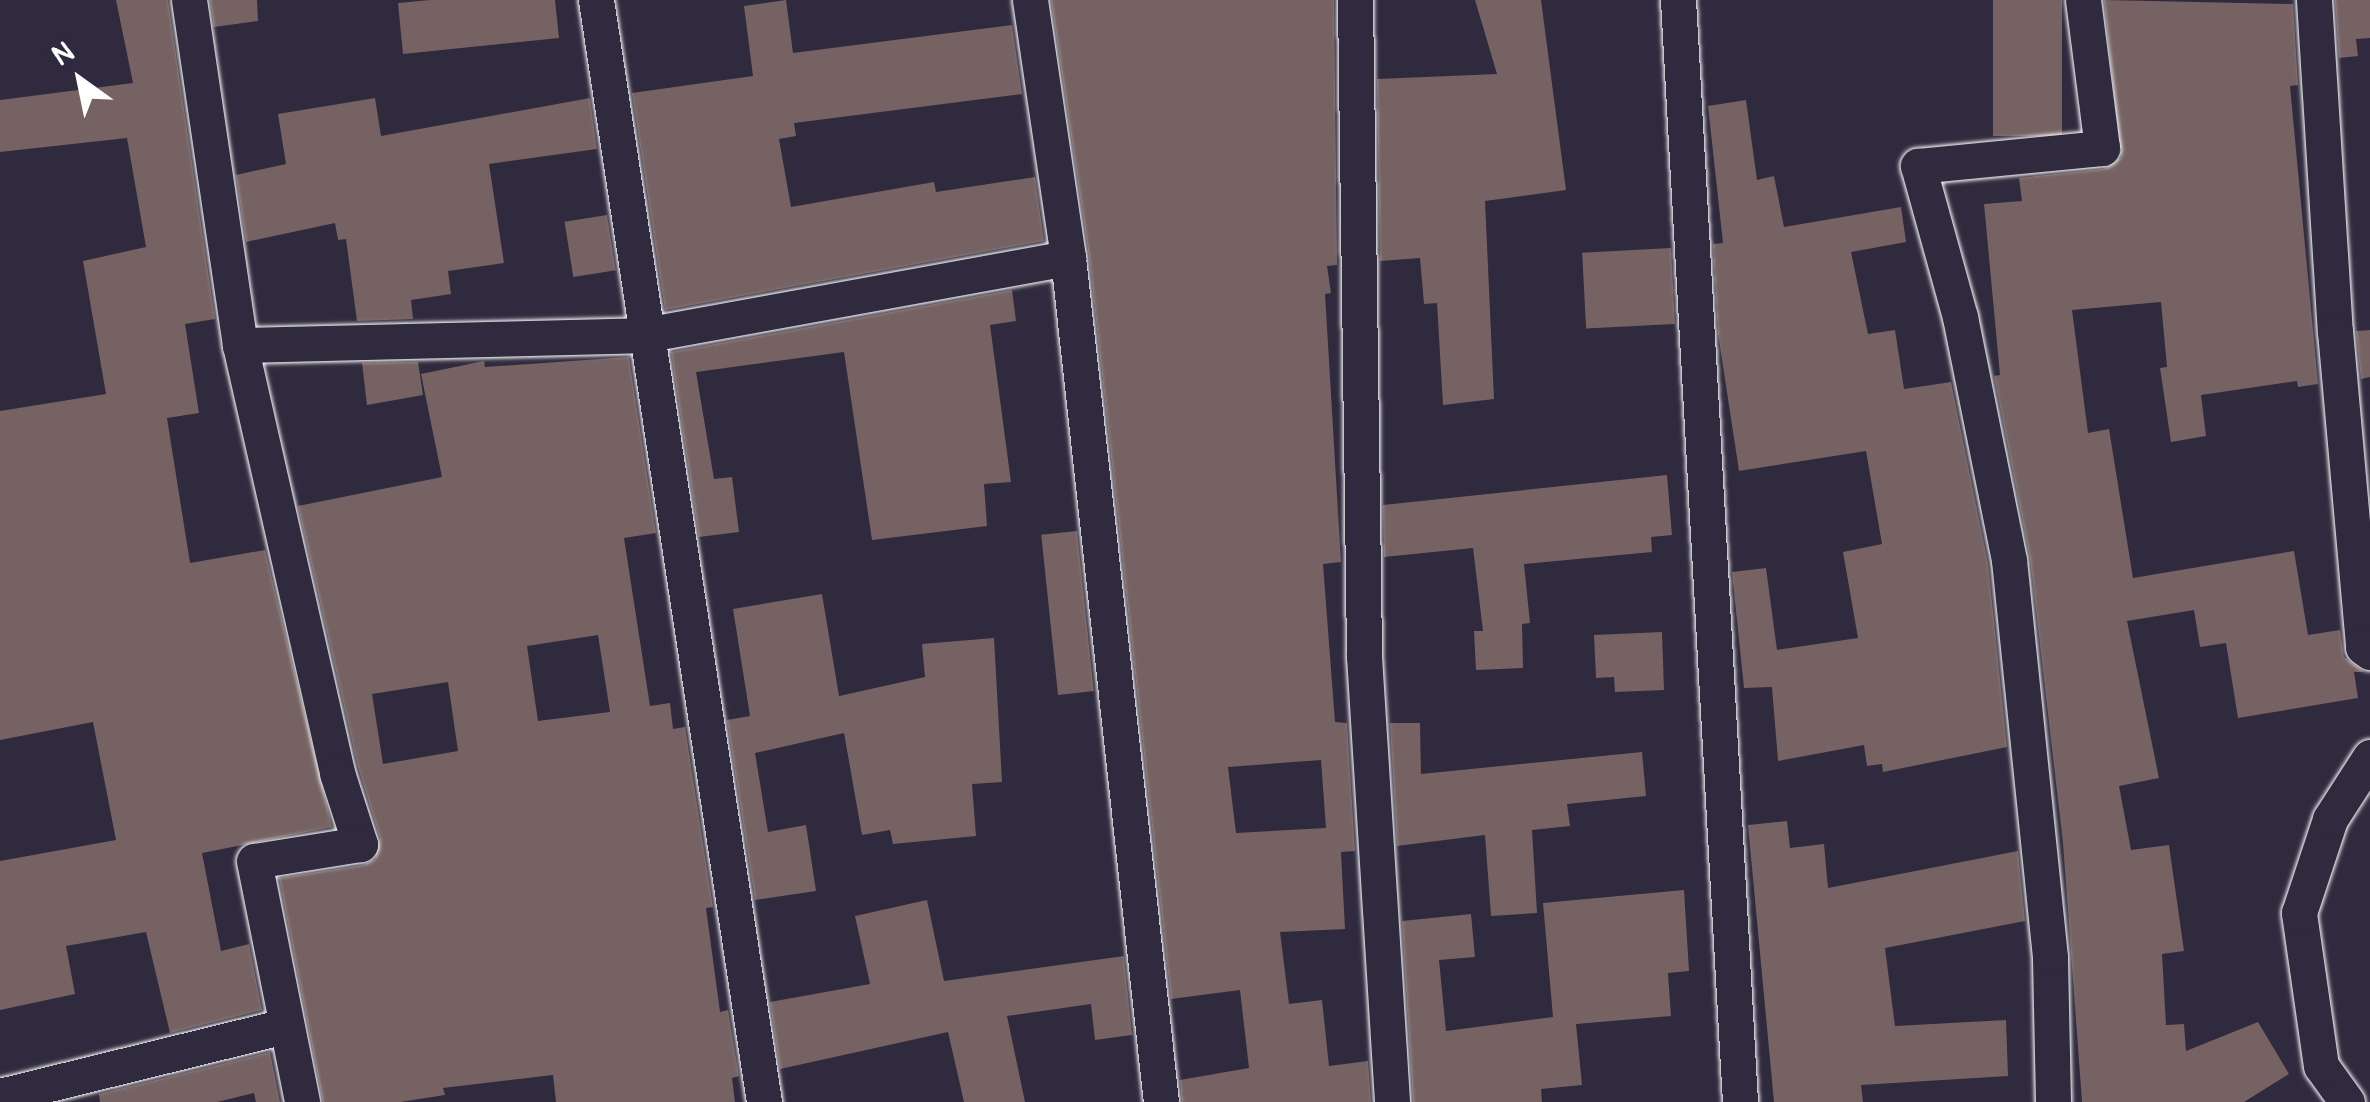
<!DOCTYPE html>
<style>
body{margin:0}
#map{position:relative;width:2370px;height:1102px;overflow:hidden;background:#2f2a3d;font-family:Pangolin,sans-serif}
div>[style]{position:absolute}
.building>*{inset:0;background:#766263;transform-origin:0 0}
.roads{filter:drop-shadow(0 0 2px #fff) drop-shadow(0 0 2px #fff)}
.minor>*{height:35px;margin:-17.5px;padding:0 17.5px;transform-origin:17.5px;border-radius:17.5px;background:#2f2a3d}
span{translate:-50% -50%;white-space:nowrap;text-align:center;line-height:1.15;-webkit-text-stroke:10px #2f2a3d;paint-order:stroke}
.north{position:absolute;left:30px;top:30px;width:100px;height:100px;-webkit-text-stroke:8px #2f2a3d;paint-order:stroke;rotate:327deg;font-size:28px;font-weight:700;line-height:40px;text-align:center;color:#fff}
.north::after{content:'';display:block;margin:auto;width:35px;height:45px;background:#fff;clip-path:polygon(50% 0,100% 100%,50% 72%,0 100%)}
</style>
<div id="map">
<div class="building">
<div style="clip-path:polygon(116px 0,168px 0,215px 319px,185px 324px,199px 413px,167px 418px,190px 563px,265px 550px,332px 827px,202px 853px,221px 951px,249px 944px,262px 1010px,170px 1033px,146px 932px,66px 946px,75px 994px,0 1010px,0 861px,116px 840px,93px 722px,0 740px,0 411px,106px 394px,83px 261px,146px 247px,127px 138px,0 152px,0 100px,133px 83px)"></div>
<div style="clip-path:polygon(210px 0,257px 0,258px 21px,214px 27px)"></div>
<div style="clip-path:polygon(430px 0,555px 0,559px 38px,403px 54px,398px 3px)"></div>
<div style="clip-path:polygon(786px 0,793px 53px,1012px 25px,1022px 94px,794px 123px,796px 136px,779px 139px,791px 207px,934px 182px,936px 192px,1035px 177px,1044px 241px,665px 310px,632px 93px,753px 76px,744px 6px)"></div>
<div style="clip-path:polygon(evenodd,1051px 0,1334px 0,1337px 265px,1327px 266px,1331px 293px,1325px 294px,1341px 562px,1323px 564px,1335px 722px,1347px 723px,1355px 851px,1341px 852px,1345px 929px,1280px 932px,1289px 1004px,1322px 1000px,1329px 1066px,1368px 1061px,1371px 1102px,1182px 1102px,1180px 1080px,1249px 1068px,1240px 990px,1171px 999px,1089px 256px,1051px 0,1321px 760px,1326px 828px,1236px 833px,1228px 767px,1321px 760px)"></div>
<div style="clip-path:polygon(1475px 0,1541px 0,1566px 190px,1485px 201px,1494px 399px,1443px 405px,1437px 303px,1424px 304px,1420px 258px,1380px 261px,1377px 79px,1497px 74px)"></div>
<div style="left:1993px;top:0;width:69px;height:136px"></div>
<div style="clip-path:polygon(2104px 0,2293px 4px,2298px 85px,2290px 86px,2318px 384px,2298px 387px,2297px 381px,2201px 395px,2206px 436px,2171px 442px,2160px 368px,2167px 367px,2161px 302px,2072px 310px,2088px 433px,2109px 429px,2133px 578px,2294px 551px,2308px 635px,2340px 630px,2344px 657px,2364px 672px,2354px 672px,2358px 698px,2238px 718px,2226px 643px,2200px 647px,2194px 610px,2127px 621px,2159px 778px,2119px 786px,2131px 850px,2169px 845px,2184px 951px,2162px 954px,2166px 1025px,2184px 1024px,2186px 1051px,2258px 1022px,2289px 1074px,2244px 1102px,2082px 1102px,2063px 843px,2030px 558px,1994px 376px,2000px 375px,1984px 204px,2022px 201px,2019px 178px,2104px 169px,2121px 157px)"></div>
<div style="clip-path:polygon(2335px 0,2370px 0,2370px 38px,2356px 39px,2358px 56px,2339px 58px)"></div>
<div style="clip-path:polygon(375px 98px,381px 136px,590px 98px,597px 149px,489px 164px,504px 263px,448px 271px,451px 294px,411px 300px,413px 319px,357px 321px,346px 239px,338px 240px,335px 223px,246px 242px,236px 175px,286px 164px,278px 114px)"></div>
<div style="clip-path:polygon(1746px 100px,1757px 180px,1774px 176px,1784px 227px,1901px 207px,1906px 242px,1851px 252px,1868px 334px,1895px 330px,1904px 389px,1951px 382px,1988px 563px,2007px 747px,1883px 772px,1882px 764px,1867px 766px,1864px 745px,1778px 761px,1772px 687px,1744px 688px,1732px 572px,1766px 568px,1777px 650px,1858px 638px,1843px 552px,1882px 544px,1866px 451px,1739px 471px,1718px 333px,1713px 244px,1723px 243px,1708px 106px)"></div>
<div style="left:607px;top:215px;width:56px;height:43px;rotate:81deg"></div>
<div style="left:1671px;top:248px;width:76px;height:89px;rotate:87deg"></div>
<div style="clip-path:polygon(1012px 290px,1016px 321px,990px 325px,1011px 482px,984px 484px,987px 526px,872px 540px,844px 352px,696px 372px,714px 479px,732px 477px,739px 532px,699px 537px,671px 352px)"></div>
<div style="clip-path:polygon(2370px 330px,2370px 377px,2361px 379px,2356px 331px)"></div>
<div style="clip-path:polygon(evenodd,629px 357px,656px 533px,624px 538px,650px 706px,670px 703px,673px 729px,685px 727px,713px 907px,706px 908px,720px 1012px,728px 1010px,739px 1076px,732px 1078px,735px 1102px,556px 1102px,553px 1075px,443px 1088px,445px 1095px,400px 1102px,323px 1102px,279px 878px,364px 865px,375px 859px,380px 838px,358px 767px,298px 506px,442px 477px,421px 374px,484px 361px,485px 367px,629px 357px,598px 635px,610px 712px,538px 721px,527px 646px,598px 635px,629px 357px,448px 682px,458px 751px,383px 764px,372px 694px,448px 682px)"></div>
<div style="clip-path:polygon(418px 362px,423px 395px,367px 405px,362px 363px)"></div>
<div style="clip-path:polygon(1667px 475px,1672px 535px,1651px 537px,1652px 552px,1524px 564px,1530px 623px,1522px 624px,1523px 668px,1476px 670px,1474px 631px,1483px 631px,1473px 548px,1384px 557px,1383px 505px)"></div>
<div style="left:1077px;top:531px;width:161px;height:36px;rotate:84deg"></div>
<div style="clip-path:polygon(822px 594px,839px 696px,925px 677px,922px 644px,994px 638px,1002px 782px,972px 784px,976px 836px,893px 844px,890px 830px,862px 835px,844px 733px,755px 753px,768px 832px,806px 825px,816px 891px,755px 900px,727px 720px,750px 716px,733px 609px)"></div>
<div style="clip-path:polygon(1662px 632px,1664px 690px,1615px 692px,1614px 677px,1596px 678px,1594px 635px)"></div>
<div style="clip-path:polygon(1390px 723px,1420px 723px,1421px 774px,1642px 752px,1646px 796px,1567px 804px,1570px 826px,1532px 830px,1537px 913px,1491px 916px,1485px 835px,1397px 846px)"></div>
<div style="clip-path:polygon(1787px 821px,1790px 848px,1824px 844px,1828px 888px,2018px 851px,2025px 921px,1885px 948px,1895px 1026px,2006px 1020px,2008px 1076px,1861px 1085px,1863px 1102px,1774px 1102px,1748px 825px)"></div>
<div style="clip-path:polygon(1684px 890px,1689px 971px,1668px 973px,1671px 1016px,1576px 1024px,1582px 1085px,1541px 1089px,1542px 1102px,1413px 1102px,1402px 921px,1471px 914px,1475px 957px,1439px 960px,1446px 1031px,1553px 1017px,1543px 903px)"></div>
<div style="clip-path:polygon(927px 900px,944px 981px,1124px 956px,1132px 1035px,1095px 1040px,1091px 1004px,1007px 1016px,1025px 1102px,964px 1102px,948px 1032px,780px 1069px,770px 1002px,870px 984px,855px 916px)"></div>
<div style="clip-path:polygon(270px 1052px,280px 1102px,256px 1102px,254px 1093px,217px 1102px,100px 1102px,99px 1094px)"></div>
</div>
<div class="roads">
<div class="minor">
<div style="left:189px;top:0;width:349px;rotate:81.6deg"></div>
<div style="left:240px;top:345px;width:439px;rotate:77.2deg"></div>
<div style="left:337px;top:773px;width:75px;rotate:72.1deg"></div>
<div style="left:360px;top:844px;width:107px;rotate:170.9deg"></div>
<div style="left:254px;top:861px;width:246px;rotate:78.7deg"></div>
<div style="left:596px;top:0;width:1115px;rotate:81.33deg"></div>
<div style="left:1030px;top:0;width:261px;rotate:81.6deg"></div>
<div style="left:1068px;top:258px;width:849px;rotate:83.71deg"></div>
<div style="left:1355px;top:0;width:656px;rotate:89.21deg"></div>
<div style="left:1364px;top:656px;width:447px;rotate:86.4deg"></div>
<div style="left:1678px;top:0;width:1104px;rotate:86.78deg"></div>
<div style="left:2314px;top:0;width:332px;rotate:86.4deg"></div>
<div style="left:2335px;top:331px;width:317px;rotate:84.9deg"></div>
<div style="left:2363px;top:647px;width:9px;rotate:36deg"></div>
<div style="left:240px;top:345px;width:404px;rotate:-1.4deg"></div>
<div style="left:644px;top:335px;width:431px;rotate:-10.3deg"></div>
<div style="left:0;top:1096px;width:294px;rotate:-13.8deg"></div>
<div style="left:2053px;top:1102px;width:145px;rotate:-91.2deg"></div>
<div style="left:2050px;top:957px;width:399px;rotate:-95.9deg"></div>
<div style="left:2009px;top:560px;width:248px;rotate:-101.4deg"></div>
<div style="left:1960px;top:317px;width:157px;rotate:-105.5deg"></div>
<div style="left:1918px;top:166px;width:185px;rotate:-5.6deg"></div>
<div style="left:2102px;top:148px;width:149px;rotate:-97.3deg"></div>
<div style="left:2347px;top:1102px;width:44px;rotate:-125.8deg"></div>
<div style="left:2321px;top:1066px;width:155px;rotate:-98.2deg"></div>
<div style="left:2299px;top:913px;width:99px;rotate:-71.7deg"></div>
<div style="left:2330px;top:819px;width:74px;rotate:-57.2deg"></div>
</div>
</div>
<div class="north">N</div>
</div>
